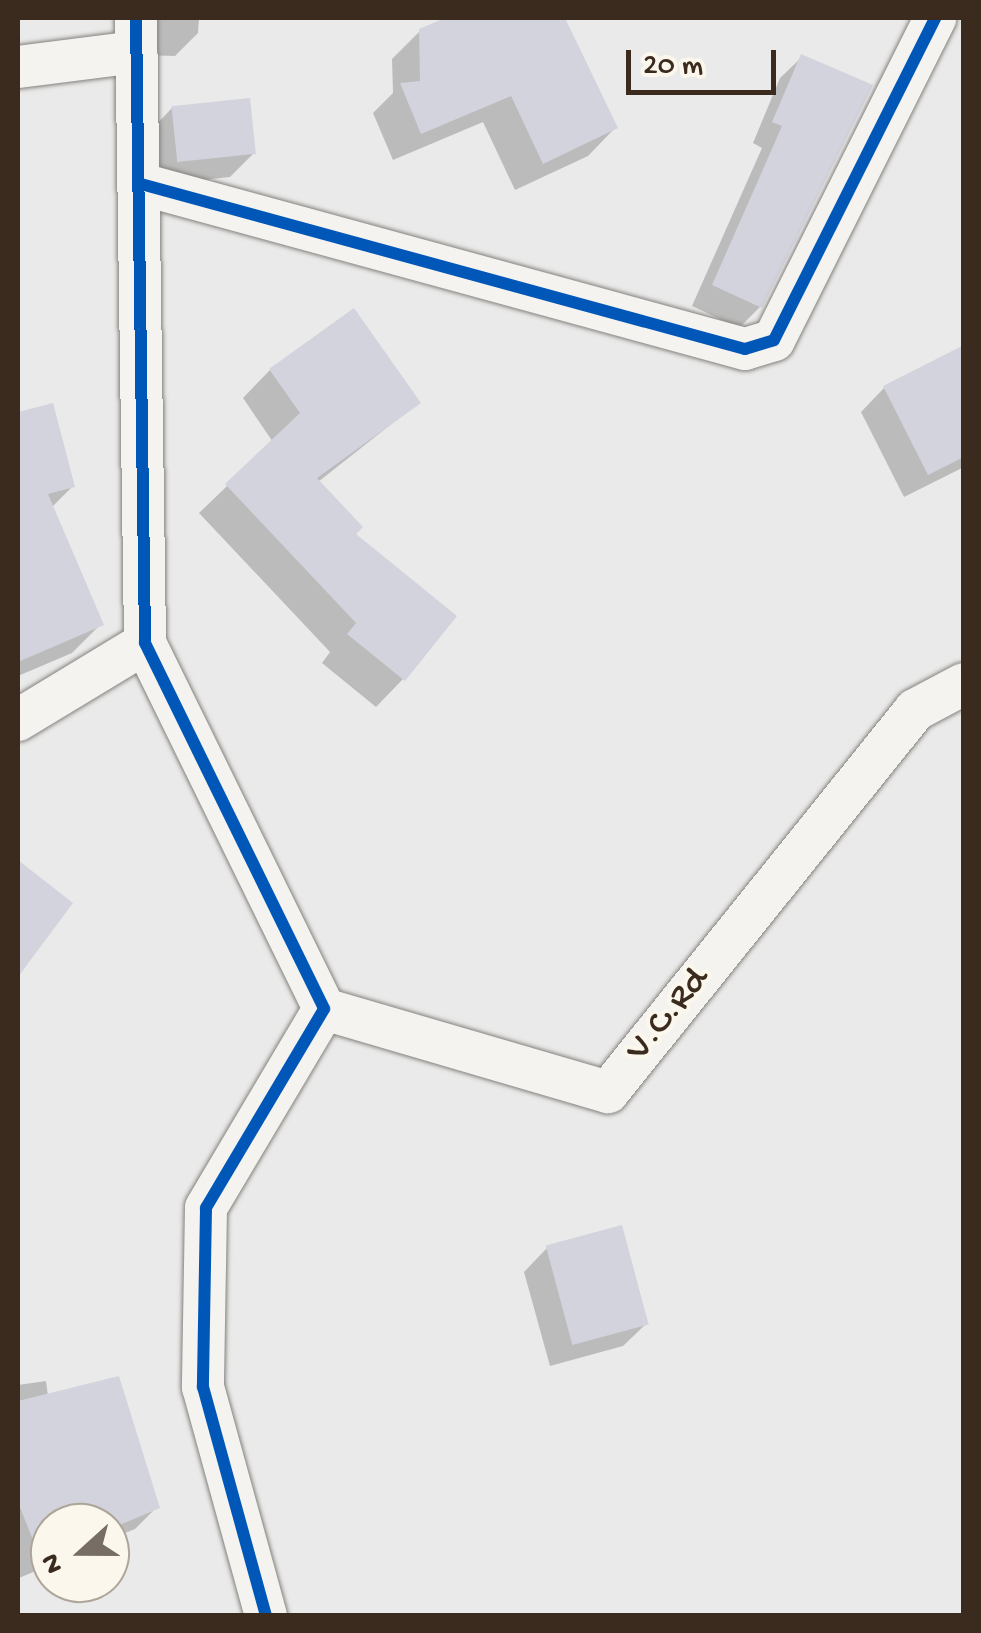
<!DOCTYPE html>
<style>
body{margin:0}
#map{position:relative;width:981px;height:1633px;overflow:hidden;background:#eaeaea;font-family:"Gochi Hand",sans-serif}
div>[style]{position:absolute}
.shadow>*{inset:0;background:#0003}
.building>*{inset:0;background:#d2d3dc;transform-origin:0 0}
.roads{filter:drop-shadow(0 0 2px #85827f) drop-shadow(0 0 2px #85827f)}
.minor>*{height:42px;margin:-21px;padding:0 21px;transform-origin:21px;border-radius:21px;background:#f4f3f0}
.cycleway>*{height:12px;margin:-6px;padding:0 6px;transform-origin:6px;border-radius:6px;background:#0057b8}
span{translate:-50% -50%;white-space:nowrap;text-align:center;line-height:1.15;-webkit-text-stroke:8px #fbf7ec;paint-order:stroke}
.street-label{font-size:38px;color:#3b2a1e}
.frame{position:absolute;inset:0;border:20px solid #3b2a1e;pointer-events:none}
.north{position:absolute;left:30px;top:1503px;width:100px;height:100px;box-sizing:border-box;background:#fbf7ec;border:2px solid #aea59a;border-radius:50%;rotate:249deg;font-size:28px;font-weight:700;line-height:40px;text-align:center;color:#3b2a1e}
.north::after{content:'';display:block;margin:auto;width:35px;height:45px;background:#786d65;clip-path:polygon(50% 0,100% 100%,50% 72%,0 100%)}
.scale{position:absolute;left:626px;top:50px;width:150px;height:45px;box-sizing:border-box;border:5px solid #3b2a1e;border-top:0;padding-left:12px;font-size:30px;line-height:35px;white-space:nowrap;color:#3b2a1e;-webkit-text-stroke:8px #fbf7ec;paint-order:stroke}
</style>
<div id="map">
<div class="shadow">
<div style="clip-path:polygon(139px 18px,199px 18px,198px 33px,175px 56px,139px 55px)"></div>
<div style="clip-path:polygon(451px 18px,563px 18px,615px 128px,588px 156px,515px 190px,483px 122px,393px 160px,373px 113px,393px 93px,392px 59px,420px 31px)"></div>
<div style="clip-path:polygon(802px 57px,760px 307px,739px 328px,692px 306px,762px 148px,753px 143px,780px 78px)"></div>
<div style="clip-path:polygon(172px 108px,254px 153px,230px 177px,154px 185px,149px 132px)"></div>
<div style="clip-path:polygon(964px 348px,964px 467px,904px 497px,861px 412px,884px 388px)"></div>
<div style="clip-path:polygon(270px 370px,418px 403px,318px 482px,352px 534px,403px 679px,376px 707px,322px 663px,330px 652px,199px 513px,273px 442px,243px 398px)"></div>
<div style="clip-path:polygon(51px 406px,72px 487px,51px 508px,101px 624px,72px 653px,18px 676px,18px 415px)"></div>
<div style="clip-path:polygon(18px 863px,70px 903px,18px 972px)"></div>
<div style="clip-path:polygon(547px 1248px,647px 1323px,623px 1346px,550px 1366px,524px 1272px)"></div>
<div style="clip-path:polygon(46px 1381px,48px 1396px,157px 1507px,135px 1529px,110px 1539px,110px 1523px,50px 1523px,50px 1565px,19px 1578px,18px 1385px)"></div>
</div>
<div class="building">
<div style="clip-path:polygon(445px 18px,565px 18px,618px 128px,543px 164px,511px 96px,421px 134px,400px 83px,420px 81px,419px 29px)"></div>
<div style="clip-path:polygon(801px 54px,873px 85px,762px 308px,712px 285px,782px 126px,772px 122px)"></div>
<div style="left:250px;top:98px;width:56px;height:79px;rotate:84deg"></div>
<div style="clip-path:polygon(354px 308px,421px 403px,317px 478px,363px 527px,356px 534px,457px 616px,405px 681px,347px 634px,356px 623px,225px 484px,300px 413px,269px 369px)"></div>
<div style="clip-path:polygon(964px 345px,964px 457px,928px 475px,883px 386px)"></div>
<div style="clip-path:polygon(53px 403px,75px 487px,48px 494px,104px 625px,18px 662px,18px 412px)"></div>
<div style="clip-path:polygon(18px 860px,73px 903px,18px 977px)"></div>
<div style="left:622px;top:1225px;width:103px;height:79px;rotate:75deg"></div>
<div style="clip-path:polygon(119px 1376px,160px 1508px,110px 1529px,110px 1523px,50px 1523px,50px 1554px,40px 1558px,18px 1502px,18px 1401px)"></div>
</div>
<div class="roads">
<div class="minor">
<div style="left:136px;top:18px;width:625px;rotate:89.17deg"></div>
<div style="left:145px;top:643px;width:407px;rotate:63.9deg"></div>
<div style="left:324px;top:1009px;width:231px;rotate:120.7deg"></div>
<div style="left:206px;top:1208px;width:179px;rotate:91deg"></div>
<div style="left:203px;top:1387px;width:238px;rotate:74.6deg"></div>
<div style="left:18px;top:67px;width:119px;rotate:-7.2deg"></div>
<div style="left:141px;top:184px;width:626px;rotate:15.28deg"></div>
<div style="left:745px;top:349px;width:30px;rotate:-17deg"></div>
<div style="left:774px;top:340px;width:360px;rotate:-63.4deg"></div>
<div style="left:18px;top:720px;width:149px;rotate:-31.2deg"></div>
<div style="left:324px;top:1009px;width:296px;rotate:16.3deg"></div>
<div style="left:608px;top:1092px;width:490px;rotate:-51.2deg"></div>
<div style="left:915px;top:710px;width:55px;rotate:-28deg"></div>
</div>
</div>
<div class="cycleway">
<div style="left:136px;top:18px;width:625px;rotate:89.17deg"></div>
<div style="left:145px;top:643px;width:407px;rotate:63.9deg"></div>
<div style="left:324px;top:1009px;width:231px;rotate:120.7deg"></div>
<div style="left:206px;top:1208px;width:179px;rotate:91deg"></div>
<div style="left:203px;top:1387px;width:238px;rotate:74.6deg"></div>
<div style="left:141px;top:184px;width:626px;rotate:15.28deg"></div>
<div style="left:745px;top:349px;width:30px;rotate:-17deg"></div>
<div style="left:774px;top:340px;width:360px;rotate:-63.4deg"></div>
</div>
<div class="street-label">
<span style="left:669px;top:1016px;rotate:-51deg">V.C.Rd</span>
</div>
<div class="frame"></div>
<div class="north">N</div>
<div class="scale">20 m</div>
</div>
